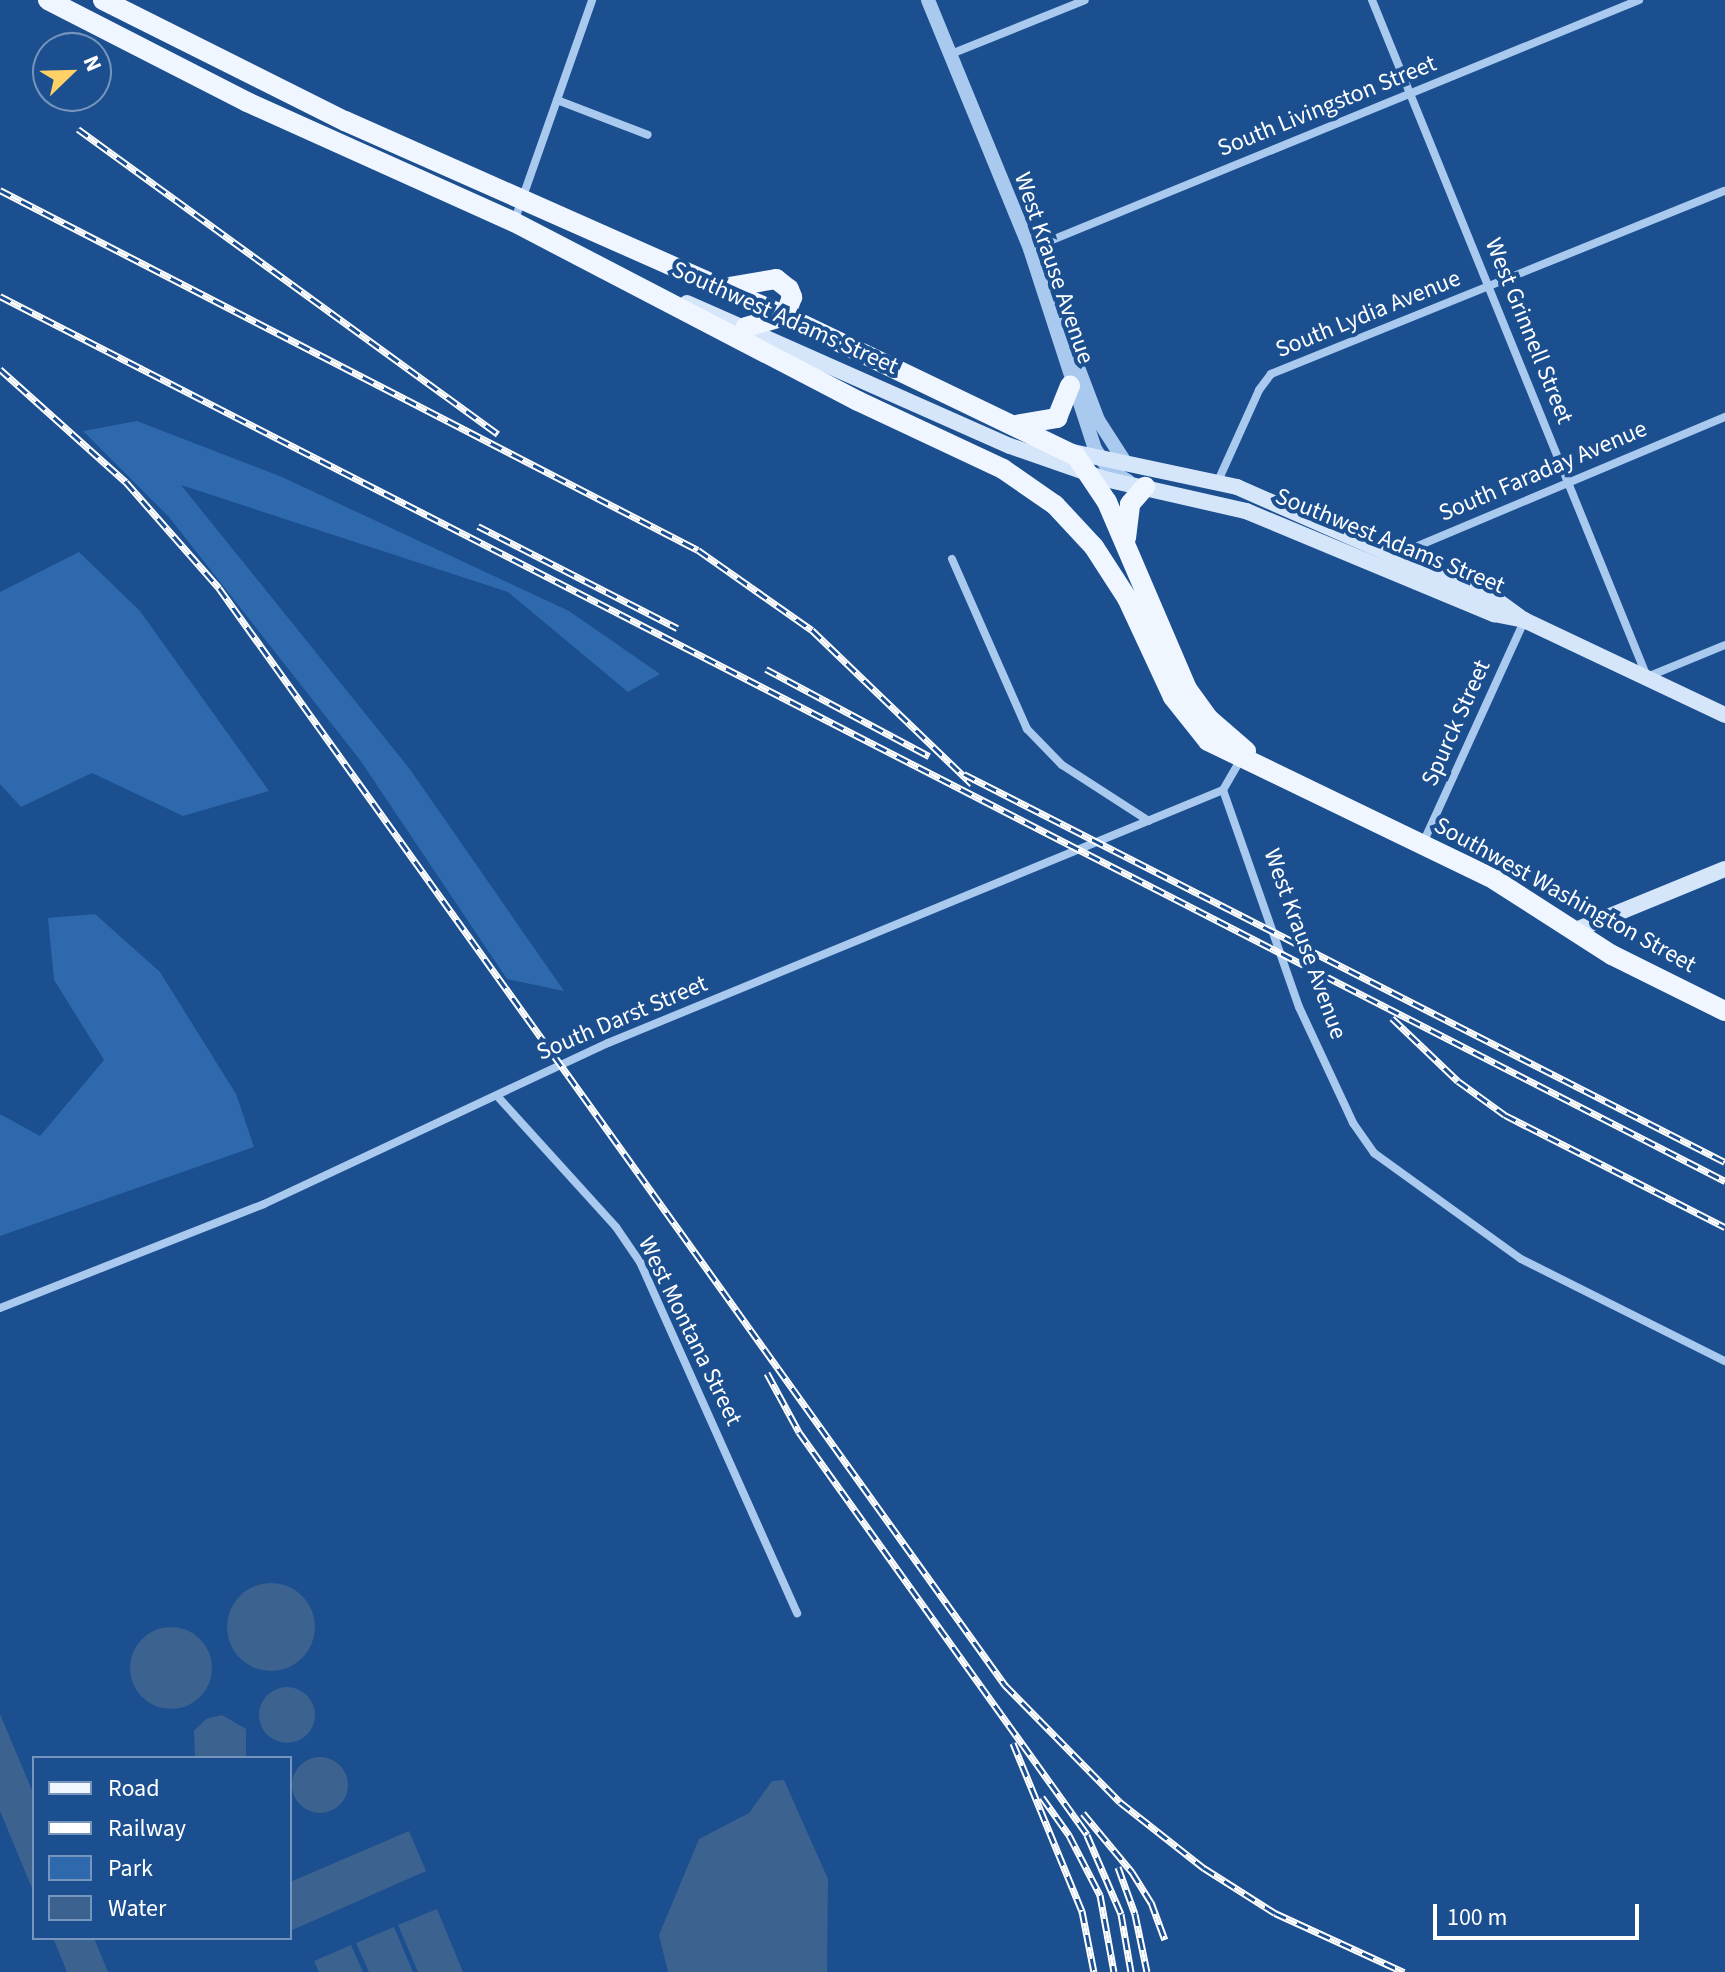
<!DOCTYPE html>
<style>
body{margin:0}
#map{position:relative;width:1725px;height:1972px;overflow:hidden;background:#1b4f8f;font-family:"Source Sans 3",sans-serif}
div>[style]{position:absolute}
.green>*{inset:0;background:#2e69ad}
.water>*{inset:0;background:#3c6290}
.round{border-radius:50%}
.minor>*{height:8px;margin:-4px;padding:0 4px;transform-origin:4px;border-radius:4px;background:#a9c9ee}
.tertiary>*{height:14px;margin:-7px;padding:0 7px;transform-origin:7px;border-radius:7px;background:#a9c9ee}
.secondary>*{height:16px;margin:-8px;padding:0 8px;transform-origin:8px;border-radius:8px;background:#d6e6fa}
.primary>*{height:20px;margin:-10px;padding:0 10px;transform-origin:10px;border-radius:10px;background:#f0f6ff}
.rail>*{height:7px;margin-top:-3.5px;transform-origin:0;background:repeating-linear-gradient(90deg,#1b4f8f 0 12px,#fff 0 24px);box-sizing:border-box;border-block:2px solid #fff}
span{translate:-50% -50%;white-space:nowrap;text-align:center;line-height:1.15;-webkit-text-stroke:8px #1b4f8f;paint-order:stroke}
.street-label{font-size:24px;color:#fff}
.legend{position:absolute;left:32px;top:1756px;width:260px;height:184px;box-sizing:border-box;background:#1b4f8f;border:2px solid #7695bc;margin:0;padding:10px 14px;list-style:none;font-size:24px;color:#fff}
.legend li{display:flex;align-items:center;gap:16px;height:40px}
.legend b{width:40px;border:2px solid #7695bc}
.north{position:absolute;left:32px;top:32px;width:80px;height:80px;box-sizing:border-box;background:#1b4f8f;border:2px solid #7695bc;border-radius:50%;rotate:67deg;font-size:22px;font-weight:700;line-height:32px;text-align:center;color:#fff}
.north::after{content:'';display:block;margin:auto;width:28px;height:36px;background:#ffd166;clip-path:polygon(50% 0,100% 100%,50% 72%,0 100%)}
.scale{position:absolute;left:1433px;top:1904px;width:206px;height:36px;box-sizing:border-box;border:4px solid #fff;border-top:0;padding-left:10px;font-size:24px;line-height:28px;white-space:nowrap;color:#fff;-webkit-text-stroke:6px #1b4f8f;paint-order:stroke}
</style>
<div id="map">
<div class="green">
<div style="clip-path:polygon(137px 421px,282px 477px,569px 611px,660px 674px,628px 692px,508px 592px,181px 485px,409px 768px,564px 991px,507px 979px,360px 760px,169px 517px,83px 431px)"></div>
<div style="clip-path:polygon(79px 552px,140px 611px,269px 791px,183px 816px,92px 773px,21px 807px,0 784px,0 592px)"></div>
<div style="clip-path:polygon(95px 914px,160px 972px,236px 1094px,254px 1147px,0 1236px,0 1114px,40px 1136px,104px 1060px,54px 980px,48px 918px)"></div>
</div>
<div class="water">
<div class="round" style="left:227px;top:1583px;width:88px;height:88px"></div>
<div class="round" style="left:130px;top:1627px;width:82px;height:82px"></div>
<div class="round" style="left:259px;top:1687px;width:56px;height:56px"></div>
<div style="clip-path:polygon(0 1714px,34px 1795px,34px 1893px,0 1811px)"></div>
<div style="clip-path:polygon(222px 1715px,246px 1729px,246px 1756px,195px 1758px,194px 1731px,206px 1719px)"></div>
<div class="round" style="left:292px;top:1757px;width:56px;height:56px"></div>
<div style="clip-path:polygon(784px 1780px,828px 1879px,827px 1972px,668px 1972px,659px 1935px,699px 1839px,749px 1813px,772px 1781px)"></div>
<div style="clip-path:polygon(409px 1831px,426px 1871px,290px 1931px,290px 1882px)"></div>
<div style="clip-path:polygon(437px 1909px,463px 1972px,418px 1972px,398px 1925px)"></div>
<div style="clip-path:polygon(394px 1927px,413px 1972px,369px 1972px,356px 1943px)"></div>
<div style="clip-path:polygon(53px 1938px,94px 1938px,108px 1972px,67px 1972px)"></div>
<div style="clip-path:polygon(351px 1945px,363px 1972px,319px 1972px,314px 1961px)"></div>
</div>
<div class="minor">
<div style="left:1372px;top:0;width:731px;rotate:67.89deg"></div>
<div style="left:1647px;top:677px;width:84px;rotate:-22.3deg"></div>
<div style="left:951px;top:54px;width:144px;rotate:-21.9deg"></div>
<div style="left:557px;top:100px;width:97px;rotate:21deg"></div>
<div style="left:514px;top:222px;width:235px;rotate:-70.6deg"></div>
<div style="left:1030px;top:249px;width:658px;rotate:-22.24deg"></div>
<div style="left:1218px;top:481px;width:100px;rotate:-65.7deg"></div>
<div style="left:1259px;top:390px;width:20px;rotate:-53deg"></div>
<div style="left:1271px;top:374px;width:489px;rotate:-22deg"></div>
<div style="left:1394px;top:556px;width:359px;rotate:-22.8deg"></div>
<div style="left:952px;top:559px;width:186px;rotate:66.2deg"></div>
<div style="left:1027px;top:729px;width:50px;rotate:45.8deg"></div>
<div style="left:1062px;top:765px;width:103px;rotate:32.8deg"></div>
<div style="left:1223px;top:790px;width:230px;rotate:70.7deg"></div>
<div style="left:1299px;top:1007px;width:128px;rotate:65deg"></div>
<div style="left:1353px;top:1123px;width:37px;rotate:55deg"></div>
<div style="left:1374px;top:1153px;width:181px;rotate:35.8deg"></div>
<div style="left:1521px;top:1259px;width:228px;rotate:26.6deg"></div>
<div style="left:1423px;top:843px;width:244px;rotate:-65.5deg"></div>
<div style="left:499px;top:1098px;width:174px;rotate:47.8deg"></div>
<div style="left:616px;top:1227px;width:42px;rotate:55.6deg"></div>
<div style="left:640px;top:1262px;width:385px;rotate:65.9deg"></div>
<div style="left:0;top:1308px;width:284px;rotate:-21.5deg"></div>
<div style="left:264px;top:1204px;width:380px;rotate:-25.1deg"></div>
<div style="left:608px;top:1043px;width:665px;rotate:-22.36deg"></div>
<div style="left:1223px;top:790px;width:36px;rotate:-60deg"></div>
</div>
<div class="tertiary">
<div style="left:928px;top:0;width:269px;rotate:67.7deg"></div>
<div style="left:1030px;top:249px;width:210px;rotate:72deg"></div>
<div style="left:1095px;top:449px;width:25px;rotate:56deg"></div>
<div style="left:1109px;top:470px;width:22px;rotate:30deg"></div>
<div style="left:1057px;top:312px;width:116px;rotate:69.2deg"></div>
<div style="left:1098px;top:420px;width:50px;rotate:57.3deg"></div>
</div>
<div class="secondary">
<div style="left:687px;top:303px;width:353px;rotate:23.9deg"></div>
<div style="left:1010px;top:446px;width:101px;rotate:19.2deg"></div>
<div style="left:1105px;top:479px;width:145px;rotate:12.8deg"></div>
<div style="left:1246px;top:511px;width:269px;rotate:22.6deg"></div>
<div style="left:1494px;top:614px;width:31px;rotate:11deg"></div>
<div style="left:1068px;top:451px;width:173px;rotate:12deg"></div>
<div style="left:1237px;top:487px;width:286px;rotate:23.7deg"></div>
<div style="left:1499px;top:602px;width:31px;rotate:36deg"></div>
<div style="left:1524px;top:620px;width:222px;rotate:25.3deg"></div>
<div style="left:1576px;top:930px;width:161px;rotate:-22.3deg"></div>
</div>
<div class="primary">
<div style="left:48px;top:0;width:224px;rotate:27.1deg"></div>
<div style="left:247px;top:102px;width:293px;rotate:24.2deg"></div>
<div style="left:514px;top:222px;width:388px;rotate:27.5deg"></div>
<div style="left:858px;top:401px;width:160px;rotate:25.1deg"></div>
<div style="left:1003px;top:469px;width:63px;rotate:34.7deg"></div>
<div style="left:1055px;top:505px;width:57px;rotate:47.1deg"></div>
<div style="left:1094px;top:547px;width:61px;rotate:57.1deg"></div>
<div style="left:1127px;top:598px;width:109px;rotate:65.1deg"></div>
<div style="left:1173px;top:697px;width:56px;rotate:51.5deg"></div>
<div style="left:1208px;top:741px;width:319px;rotate:25.8deg"></div>
<div style="left:1495px;top:880px;width:139px;rotate:32.7deg"></div>
<div style="left:1612px;top:955px;width:126px;rotate:26.4deg"></div>
<div style="left:103px;top:0;width:271px;rotate:26.6deg"></div>
<div style="left:345px;top:121px;width:481px;rotate:23.9deg"></div>
<div style="left:785px;top:316px;width:323px;rotate:25.7deg"></div>
<div style="left:1076px;top:456px;width:55px;rotate:56deg"></div>
<div style="left:1107px;top:502px;width:203px;rotate:66.8deg"></div>
<div style="left:1187px;top:689px;width:37px;rotate:54deg"></div>
<div style="left:1209px;top:719px;width:49px;rotate:40.9deg"></div>
<div style="left:723px;top:288px;width:54px;rotate:-9.6deg"></div>
<div style="left:776px;top:279px;width:16px;rotate:38deg"></div>
<div style="left:789px;top:289px;width:9px;rotate:69deg"></div>
<div style="left:792px;top:297px;width:20px;rotate:110deg"></div>
<div style="left:785px;top:316px;width:41px;rotate:164.2deg"></div>
<div style="left:1016px;top:425px;width:42px;rotate:-9.7deg"></div>
<div style="left:1057px;top:418px;width:35px;rotate:-68deg"></div>
<div style="left:1126px;top:538px;width:34px;rotate:-83deg"></div>
<div style="left:1130px;top:504px;width:23px;rotate:-49deg"></div>
</div>
<div class="rail">
<div style="left:78px;top:129px;width:519px;rotate:35.99deg"></div>
<div style="left:0;top:190px;width:785px;rotate:27.28deg"></div>
<div style="left:698px;top:550px;width:139px;rotate:35.1deg"></div>
<div style="left:812px;top:630px;width:222px;rotate:43.9deg"></div>
<div style="left:0;top:296px;width:1939px;rotate:27.16deg"></div>
<div style="left:0;top:369px;width:169px;rotate:41.9deg"></div>
<div style="left:126px;top:482px;width:141px;rotate:48.7deg"></div>
<div style="left:219px;top:588px;width:1350px;rotate:54.38deg"></div>
<div style="left:1005px;top:1685px;width:164px;rotate:45.5deg"></div>
<div style="left:1120px;top:1802px;width:107px;rotate:38.2deg"></div>
<div style="left:1204px;top:1868px;width:84px;rotate:32.4deg"></div>
<div style="left:1275px;top:1913px;width:142px;rotate:24.6deg"></div>
<div style="left:478px;top:526px;width:224px;rotate:27.1deg"></div>
<div style="left:766px;top:669px;width:185px;rotate:28.1deg"></div>
<div style="left:964px;top:774px;width:854px;rotate:27.02deg"></div>
<div style="left:1392px;top:1018px;width:91px;rotate:43.7deg"></div>
<div style="left:1458px;top:1081px;width:58px;rotate:35.9deg"></div>
<div style="left:1505px;top:1115px;width:247px;rotate:27deg"></div>
<div style="left:767px;top:1373px;width:67px;rotate:61.5deg"></div>
<div style="left:799px;top:1432px;width:495px;rotate:54.4deg"></div>
<div style="left:1087px;top:1835px;width:86px;rotate:66.7deg"></div>
<div style="left:1121px;top:1914px;width:59px;rotate:80.2deg"></div>
<div style="left:1013px;top:1743px;width:182px;rotate:67.7deg"></div>
<div style="left:1082px;top:1911px;width:62px;rotate:78.9deg"></div>
<div style="left:1042px;top:1797px;width:47px;rotate:54.6deg"></div>
<div style="left:1069px;top:1835px;width:68px;rotate:62.7deg"></div>
<div style="left:1100px;top:1895px;width:78px;rotate:79.7deg"></div>
<div style="left:1083px;top:1813px;width:77px;rotate:50.3deg"></div>
<div style="left:1132px;top:1872px;width:36px;rotate:58deg"></div>
<div style="left:1151px;top:1902px;width:40px;rotate:69.8deg"></div>
<div style="left:1118px;top:1867px;width:50px;rotate:70.1deg"></div>
<div style="left:1135px;top:1914px;width:59px;rotate:78.3deg"></div>
</div>
<div class="street-label">
<span style="left:1327px;top:106px;rotate:-22deg">South Livingston Street</span>
<span style="left:1054px;top:268px;rotate:71deg">West Krause Avenue</span>
<span style="left:1368px;top:314px;rotate:-22deg">South Lydia Avenue</span>
<span style="left:785px;top:318px;rotate:24deg">Southwest Adams Street</span>
<span style="left:1529px;top:331px;rotate:68deg">West Grinnell Street</span>
<span style="left:1543px;top:471px;rotate:-23deg">South Faraday Avenue</span>
<span style="left:1390px;top:541px;rotate:22deg">Southwest Adams Street</span>
<span style="left:1456px;top:723px;rotate:-66deg">Spurck Street</span>
<span style="left:1565px;top:895px;rotate:29deg">Southwest Washington Street</span>
<span style="left:1305px;top:944px;rotate:70deg">West Krause Avenue</span>
<span style="left:622px;top:1018px;rotate:-23deg">South Darst Street</span>
<span style="left:690px;top:1331px;rotate:64deg">West Montana Street</span>
</div>
<ul class="legend">
<li><b style="height:10px;background:#f0f6ff"></b>Road</li>
<li><b style="height:10px;background:#fff"></b>Railway</li>
<li><b style="height:22px;background:#2e69ad"></b>Park</li>
<li><b style="height:22px;background:#3c6290"></b>Water</li>
</ul>
<div class="north">N</div>
<div class="scale">100 m</div>
</div>
